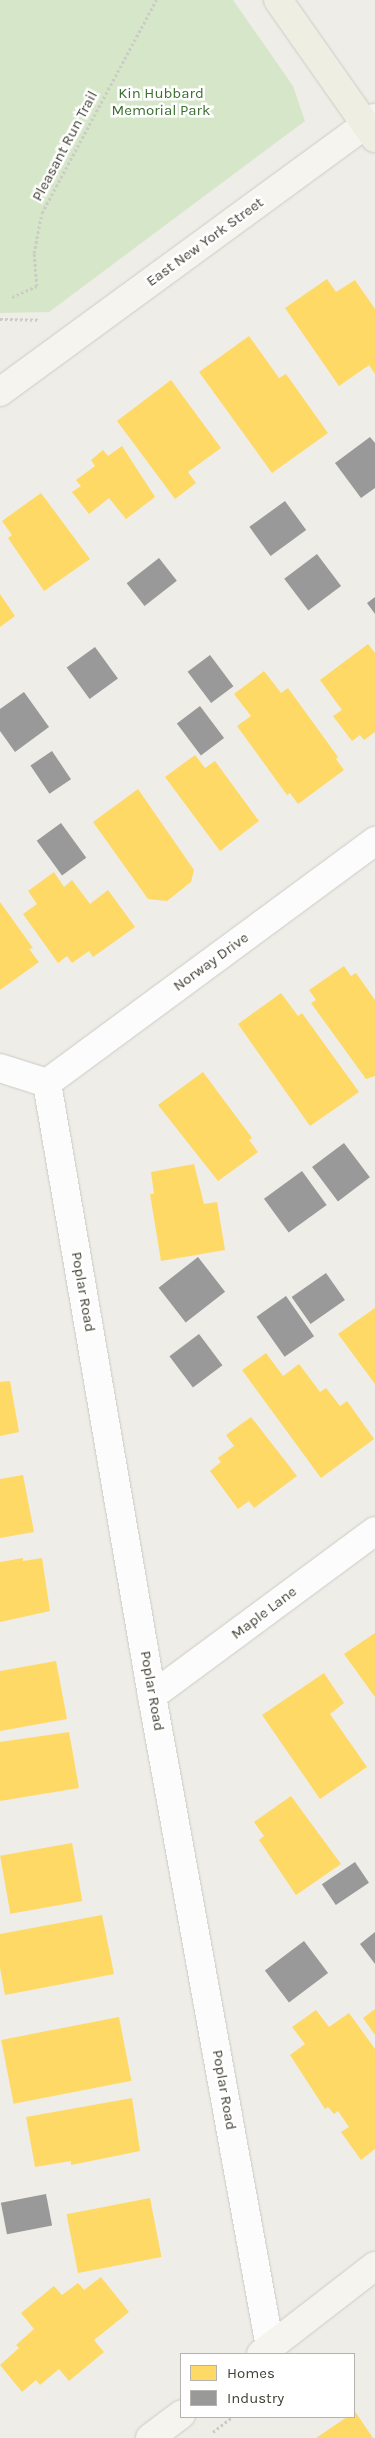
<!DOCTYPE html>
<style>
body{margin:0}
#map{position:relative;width:375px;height:2438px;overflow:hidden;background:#eeede8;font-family:Karla,sans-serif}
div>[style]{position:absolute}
.green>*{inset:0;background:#d6e7c9}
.homes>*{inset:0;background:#ffd966;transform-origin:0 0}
.industry>*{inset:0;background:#999;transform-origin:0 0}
.path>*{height:3px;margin-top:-1.5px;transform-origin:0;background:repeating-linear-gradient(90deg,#cccbc6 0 2.5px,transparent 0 5px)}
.roads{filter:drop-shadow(0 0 1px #cccbc5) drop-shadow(0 0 1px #cccbc5)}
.street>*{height:28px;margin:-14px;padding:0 14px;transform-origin:14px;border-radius:14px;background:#fcfcfc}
.secondary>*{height:28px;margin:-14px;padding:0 14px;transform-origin:14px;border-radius:14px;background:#f5f4ee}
.primary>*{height:28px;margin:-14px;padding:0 14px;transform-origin:14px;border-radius:14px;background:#efeee3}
span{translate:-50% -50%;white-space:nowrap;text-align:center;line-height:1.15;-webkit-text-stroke:5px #fff;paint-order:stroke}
.park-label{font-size:15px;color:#3b6f2e}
.street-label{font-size:15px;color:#434035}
.legend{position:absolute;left:180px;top:2353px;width:175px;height:65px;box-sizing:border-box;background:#fff;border:1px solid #b4b3ae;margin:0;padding:6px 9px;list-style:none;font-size:15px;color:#434035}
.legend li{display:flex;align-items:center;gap:10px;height:25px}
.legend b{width:25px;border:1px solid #b4b3ae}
</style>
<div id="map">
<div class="green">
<div style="clip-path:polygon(0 0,233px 0,293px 86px,305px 121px,49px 312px,0 313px)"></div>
</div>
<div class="homes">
<div style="clip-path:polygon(327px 279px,336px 292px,355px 280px,375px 309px,375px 374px,369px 365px,339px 386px,285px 308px)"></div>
<div style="clip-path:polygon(249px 336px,279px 378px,286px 374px,328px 433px,272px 473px,199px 372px)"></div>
<div style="clip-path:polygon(171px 380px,221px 448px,188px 472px,196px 483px,175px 499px,117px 421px)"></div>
<div style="clip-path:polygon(122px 446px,155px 497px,126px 519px,109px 498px,89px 514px,72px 492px,81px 486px,76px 480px,95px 466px,91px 460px,103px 450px,108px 456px)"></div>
<div style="clip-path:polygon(41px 493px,90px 559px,44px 591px,8px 538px,12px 535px,2px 521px)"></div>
<div style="clip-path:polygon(0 594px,15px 616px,0 627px)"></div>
<div style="clip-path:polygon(368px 644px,375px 653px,375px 732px,364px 740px,360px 735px,352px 741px,333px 716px,342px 710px,320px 680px)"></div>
<div style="clip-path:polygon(264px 671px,281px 693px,288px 688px,338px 757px,336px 759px,344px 770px,298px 804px,290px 793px,287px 795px,237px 726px,251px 716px,234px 694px)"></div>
<div style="clip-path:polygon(195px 755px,205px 768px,215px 761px,259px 821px,220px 851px,165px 777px)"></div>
<div style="clip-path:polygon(138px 789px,194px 870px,191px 882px,167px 901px,148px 899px,93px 822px)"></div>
<div style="clip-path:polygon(54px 872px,64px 887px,72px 880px,90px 904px,108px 890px,135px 927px,93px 957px,89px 951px,72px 963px,67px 956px,58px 963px,23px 914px,37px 904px,28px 891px)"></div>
<div style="clip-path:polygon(0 902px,33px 948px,29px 949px,39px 962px,0 990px)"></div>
<div style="clip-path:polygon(344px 966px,351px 976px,356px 973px,375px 1000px,375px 1076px,366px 1079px,311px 1003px,316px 1000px,309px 990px)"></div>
<div style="clip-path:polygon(281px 993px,298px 1016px,302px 1013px,359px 1092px,310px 1126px,238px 1024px)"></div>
<div style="clip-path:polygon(203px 1072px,252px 1138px,249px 1140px,258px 1152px,218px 1181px,158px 1105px)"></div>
<div style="clip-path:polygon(194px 1164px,204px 1204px,217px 1202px,225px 1250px,161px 1261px,150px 1194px,154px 1194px,151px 1172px)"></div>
<div style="clip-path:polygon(375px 1308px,375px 1384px,338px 1334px)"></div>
<div style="clip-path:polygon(266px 1353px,283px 1376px,299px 1364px,320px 1392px,326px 1388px,340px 1406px,347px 1401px,374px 1439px,321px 1478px,242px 1370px)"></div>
<div style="clip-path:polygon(10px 1381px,19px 1432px,0 1436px,0 1382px)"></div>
<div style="clip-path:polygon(251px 1417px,297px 1476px,254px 1508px,249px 1501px,238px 1509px,210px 1471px,221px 1462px,218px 1458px,234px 1446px,226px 1435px)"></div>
<div style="clip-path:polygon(23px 1475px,34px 1532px,0 1538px,0 1479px)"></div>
<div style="clip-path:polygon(23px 1558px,23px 1561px,42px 1558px,50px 1611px,0 1622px,0 1562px)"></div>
<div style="clip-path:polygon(375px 1633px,375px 1697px,344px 1654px)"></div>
<div style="clip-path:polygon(56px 1661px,67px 1719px,0 1731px,0 1671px)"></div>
<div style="clip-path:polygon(324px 1673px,344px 1703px,330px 1714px,367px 1767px,320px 1799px,262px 1715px)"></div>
<div style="clip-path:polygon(69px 1732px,79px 1788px,0 1801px,0 1742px)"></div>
<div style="clip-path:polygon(291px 1796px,341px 1864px,296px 1895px,259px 1840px,264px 1836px,254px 1822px)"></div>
<div style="left:72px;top:1843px;width:59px;height:73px;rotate:80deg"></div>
<div style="clip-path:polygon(102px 1915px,114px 1974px,5px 1995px,0 1968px,0 1934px)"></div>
<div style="clip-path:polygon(375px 2009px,375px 2035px,363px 2018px)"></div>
<div style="clip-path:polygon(316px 2010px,329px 2027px,349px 2013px,375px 2049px,375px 2149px,361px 2160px,341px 2132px,349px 2127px,338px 2111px,334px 2114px,328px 2107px,325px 2109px,290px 2055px,305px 2044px,292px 2027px)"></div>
<div style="left:119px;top:2017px;width:65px;height:120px;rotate:79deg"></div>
<div style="clip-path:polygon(132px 2098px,140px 2151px,71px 2165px,71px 2161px,35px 2167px,26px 2117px)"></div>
<div style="left:150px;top:2198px;width:60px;height:85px;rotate:79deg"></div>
<div style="clip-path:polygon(101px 2277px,129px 2312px,94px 2340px,104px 2352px,69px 2381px,59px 2369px,40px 2385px,36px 2380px,22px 2392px,0 2365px,19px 2348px,16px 2345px,34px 2329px,21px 2313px,54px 2286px,62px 2295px,78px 2283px,84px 2290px)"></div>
<div style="clip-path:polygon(354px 2410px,373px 2438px,316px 2438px,347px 2417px,354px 2417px)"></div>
</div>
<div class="industry">
<div style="clip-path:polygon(370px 437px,375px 443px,375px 488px,361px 498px,335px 463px)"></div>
<div style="left:285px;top:501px;width:36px;height:44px;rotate:54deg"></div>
<div style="left:317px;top:554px;width:40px;height:41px;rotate:53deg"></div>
<div style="left:159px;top:558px;width:29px;height:41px;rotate:52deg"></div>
<div style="clip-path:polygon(375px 597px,375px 614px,367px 603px)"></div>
<div style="left:95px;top:647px;width:39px;height:35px;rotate:54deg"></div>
<div style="left:210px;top:655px;width:39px;height:28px;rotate:53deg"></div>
<div style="clip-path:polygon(24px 692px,49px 727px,15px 752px,0 731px,0 709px)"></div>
<div style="left:200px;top:706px;width:40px;height:29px;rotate:53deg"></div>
<div style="left:52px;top:751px;width:34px;height:26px;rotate:56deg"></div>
<div style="left:61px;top:823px;width:43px;height:30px;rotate:54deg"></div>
<div style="left:344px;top:1143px;width:43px;height:40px;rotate:53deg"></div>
<div style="left:302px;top:1171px;width:42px;height:47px;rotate:54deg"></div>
<div style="left:198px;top:1257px;width:44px;height:50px;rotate:52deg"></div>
<div style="left:326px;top:1273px;width:33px;height:42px;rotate:55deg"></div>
<div style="left:286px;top:1296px;width:49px;height:36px;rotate:55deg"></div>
<div style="left:199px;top:1334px;width:39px;height:37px;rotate:53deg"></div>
<div style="left:355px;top:1862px;width:25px;height:40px;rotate:56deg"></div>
<div style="clip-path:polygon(375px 1932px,375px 1964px,360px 1944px)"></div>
<div style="left:304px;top:1941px;width:40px;height:49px;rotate:53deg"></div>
<div style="left:46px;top:2194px;width:32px;height:46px;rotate:79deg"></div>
</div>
<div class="path">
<div style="left:12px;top:297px;width:27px;rotate:-24deg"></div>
<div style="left:37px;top:286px;width:33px;rotate:-95deg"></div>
<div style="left:34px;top:253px;width:41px;rotate:-78.7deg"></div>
<div style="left:42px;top:213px;width:242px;rotate:-61.8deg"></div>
<div style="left:0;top:319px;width:39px;rotate:1deg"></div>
<div style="left:213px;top:2432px;width:24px;rotate:-38deg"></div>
</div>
<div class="roads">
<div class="street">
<div style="left:0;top:1068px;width:49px;rotate:17.7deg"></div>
<div style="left:47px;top:1083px;width:622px;rotate:80.28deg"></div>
<div style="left:152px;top:1696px;width:662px;rotate:79.73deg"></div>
<div style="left:47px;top:1083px;width:408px;rotate:-36.4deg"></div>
<div style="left:152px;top:1696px;width:277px;rotate:-36.5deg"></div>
</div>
<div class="secondary">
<div style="left:0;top:392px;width:464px;rotate:-36.2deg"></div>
<div style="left:261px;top:2354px;width:144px;rotate:-37.7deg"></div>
<div style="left:150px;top:2438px;width:39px;rotate:-37deg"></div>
</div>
<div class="primary">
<div style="left:278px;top:0;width:169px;rotate:54.9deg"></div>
</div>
</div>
<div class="park-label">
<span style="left:161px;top:102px">Kin Hubbard<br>Memorial Park</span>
</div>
<div class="street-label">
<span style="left:65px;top:146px;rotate:-62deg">Pleasant Run Trail</span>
<span style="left:205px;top:242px;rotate:-36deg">East New York Street</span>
<span style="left:211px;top:962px;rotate:-36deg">Norway Drive</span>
<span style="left:83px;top:1292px;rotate:80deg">Poplar Road</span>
<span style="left:264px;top:1613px;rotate:-37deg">Maple Lane</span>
<span style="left:152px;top:1691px;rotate:80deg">Poplar Road</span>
<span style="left:224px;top:2090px;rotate:80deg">Poplar Road</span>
</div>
<ul class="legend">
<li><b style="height:14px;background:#ffd966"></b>Homes</li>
<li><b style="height:14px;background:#999"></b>Industry</li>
</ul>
</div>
